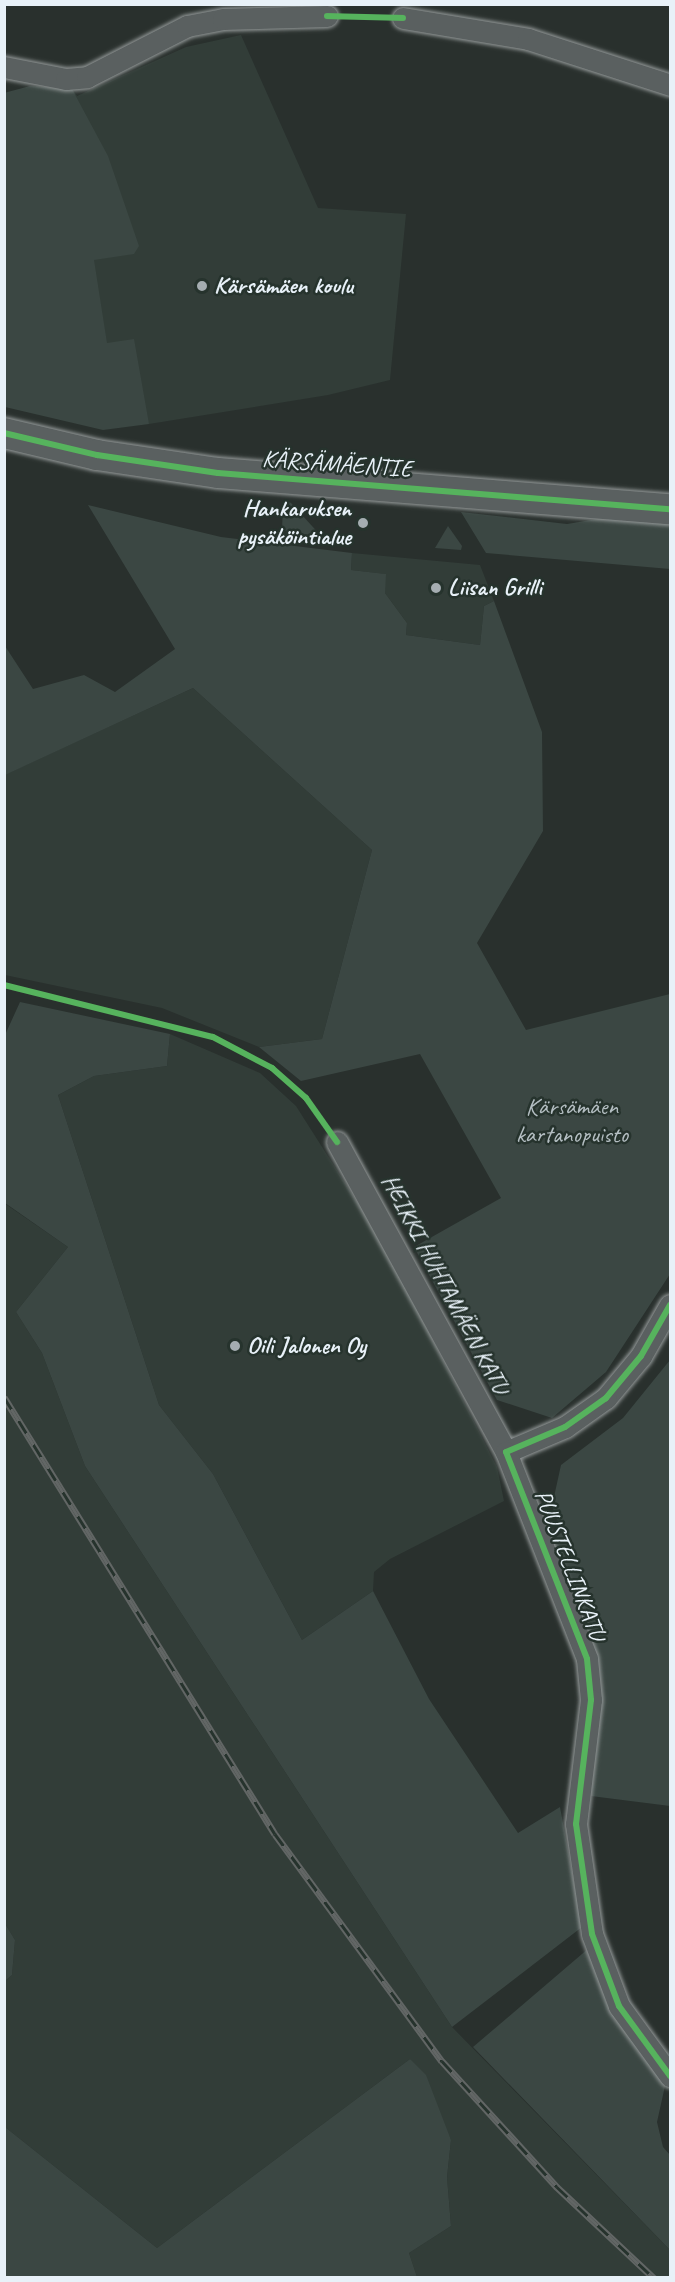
<!DOCTYPE html>
<meta charset="utf-8">
<style>
body{margin:0}
#map{position:relative;width:675px;height:2282px;overflow:hidden;background:#29302d;font-family:Caveat,sans-serif}
div>[style]{position:absolute}
.built>*{inset:0;background:#323d38}
.green>*{inset:0;background:#3b4743}
.roads{filter:drop-shadow(0 0 2px #959a9a) drop-shadow(0 0 2px #959a9a)}
.street>*{height:21px;margin:-10.5px;padding:0 10.5px;transform-origin:10.5px;border-radius:10.5px;background:#5a6060}
.secondary>*{height:30px;margin:-15px;padding:0 15px;transform-origin:15px;border-radius:15px;background:#5a6060}
.rail>*{height:7px;margin-top:-3.5px;transform-origin:0;background:repeating-linear-gradient(90deg,#26332d 0 14px,#626665 0 28px);box-sizing:border-box;border-block:2px solid #626665}
.cycleway>*{height:6px;margin:-3px;padding:0 3px;transform-origin:3px;border-radius:3px;background:#56b35d}
.dots>*{width:16px;height:16px;translate:-50% -50%;box-sizing:border-box;border:3px solid #26332d;border-radius:50%}
span{translate:-50% -50%;white-space:nowrap;text-align:center;line-height:1.15;-webkit-text-stroke:5px #26332d;paint-order:stroke}
.poi-label{font-size:24px;color:#e8f1f8;font-weight:700}
.left{translate:0 -50%;text-align:left}
.right{translate:-100% -50%;text-align:right}
.street-label{font-size:24px;color:#e8f1f8}
.park-label{font-size:24px;color:#b5bfc3}
.frame{position:absolute;inset:0;border:6px solid #e8f1f8;pointer-events:none}
</style>
<div id="map">
<div class="built">
<div style="clip-path:polygon(241px 35px,318px 208px,406px 214px,390px 380px,328px 395px,149px 424px,5px 184px,36px 86px,72px 89px,77px 96px,186px 47px)"></div>
<div style="clip-path:polygon(352px 553px,480px 565px,494px 601px,484px 606px,480px 645px,406px 635px,407px 623px,385px 593px,385px 574px,351px 570px)"></div>
<div style="clip-path:polygon(193px 688px,372px 850px,322px 1039px,259px 1047px,162px 1008px,5px 975px,4px 775px)"></div>
<div style="clip-path:polygon(170px 1034px,260px 1073px,296px 1106px,383px 1243px,497px 1467px,504px 1501px,390px 1559px,374px 1572px,373px 1591px,302px 1640px,213px 1474px,159px 1405px,58px 1095px,94px 1076px,167px 1066px)"></div>
<div style="clip-path:polygon(4px 1203px,68px 1247px,16px 1312px,42px 1353px,85px 1466px,452px 2027px,670px 2250px,670px 2277px,417px 2277px,409px 2253px,451px 2226px,447px 2177px,451px 2140px,410px 2059px,157px 2248px,5px 2127px,5px 1981px,12px 1975px,15px 1940px,4px 1922px)"></div>
</div>
<div class="green">
<div style="clip-path:polygon(30px 86px,72px 89px,108px 156px,139px 246px,134px 254px,94px 260px,107px 343px,134px 339px,149px 424px,103px 430px,5px 407px,4px 93px)"></div>
<div style="clip-path:polygon(289px 502px,291px 503px,323px 538px,282px 530px,283px 504px)"></div>
<div style="clip-path:polygon(88px 505px,221px 537px,352px 553px,351px 570px,386px 574px,385px 593px,407px 623px,406px 635px,480px 645px,484px 606px,494px 601px,542px 732px,543px 831px,477px 943px,526px 1030px,670px 994px,670px 1274px,606px 1372px,552px 1418px,497px 1400px,414px 1247px,501px 1198px,420px 1054px,301px 1081px,259px 1047px,322px 1039px,372px 850px,193px 688px,5px 775px,5px 646px,33px 689px,84px 675px,115px 692px,175px 649px)"></div>
<div style="clip-path:polygon(461px 512px,567px 524px,609px 517px,670px 523px,670px 569px,486px 553px)"></div>
<div style="clip-path:polygon(448px 526px,462px 546px,461px 550px,435px 548px)"></div>
<div style="clip-path:polygon(20px 1002px,170px 1034px,167px 1066px,94px 1076px,58px 1095px,159px 1405px,213px 1474px,302px 1640px,373px 1591px,429px 1699px,518px 1833px,560px 1807px,582px 1927px,452px 2027px,85px 1466px,42px 1353px,16px 1312px,68px 1247px,5px 1203px,5px 1035px)"></div>
<div style="clip-path:polygon(670px 1360px,670px 1806px,591px 1796px,595px 1733px,551px 1542px,562px 1532px,552px 1506px,561px 1465px,623px 1418px)"></div>
<div style="clip-path:polygon(4px 1922px,15px 1940px,12px 1975px,5px 1981px)"></div>
<div style="clip-path:polygon(589px 1948px,607px 2004px,665px 2086px,657px 2122px,663px 2147px,670px 2155px,670px 2250px,473px 2047px)"></div>
<div style="clip-path:polygon(410px 2059px,426px 2075px,451px 2140px,447px 2177px,451px 2226px,409px 2253px,417px 2277px,5px 2277px,5px 2127px,157px 2248px)"></div>
</div>
<div class="roads">
<div class="street">
<div style="left:403px;top:18px;width:127px;rotate:9.5deg"></div>
<div style="left:528px;top:39px;width:149px;rotate:17.9deg"></div>
<div style="left:4px;top:67px;width:63px;rotate:11deg"></div>
<div style="left:66px;top:79px;width:21px;rotate:-5deg"></div>
<div style="left:87px;top:77px;width:112px;rotate:-27deg"></div>
<div style="left:187px;top:26px;width:37px;rotate:-11deg"></div>
<div style="left:223px;top:19px;width:104px;rotate:-1.7deg"></div>
<div style="left:337px;top:1142px;width:353px;rotate:61.4deg"></div>
<div style="left:670px;top:1305px;width:59px;rotate:119.6deg"></div>
<div style="left:641px;top:1356px;width:55px;rotate:129.8deg"></div>
<div style="left:606px;top:1398px;width:50px;rotate:144.7deg"></div>
<div style="left:565px;top:1427px;width:64px;rotate:157deg"></div>
<div style="left:506px;top:1452px;width:222px;rotate:68.6deg"></div>
<div style="left:587px;top:1659px;width:41px;rotate:84.4deg"></div>
<div style="left:591px;top:1700px;width:125px;rotate:96.9deg"></div>
<div style="left:576px;top:1824px;width:111px;rotate:81.7deg"></div>
<div style="left:592px;top:1934px;width:77px;rotate:69.4deg"></div>
<div style="left:619px;top:2006px;width:87px;rotate:53.9deg"></div>
</div>
<div class="secondary">
<div style="left:4px;top:433px;width:96px;rotate:13.3deg"></div>
<div style="left:97px;top:455px;width:122px;rotate:8.5deg"></div>
<div style="left:218px;top:473px;width:453px;rotate:4.6deg"></div>
</div>
</div>
<div class="rail">
<div style="left:4px;top:1397px;width:514px;rotate:58.2deg"></div>
<div style="left:275px;top:1834px;width:282px;rotate:53.7deg"></div>
<div style="left:442px;top:2061px;width:171px;rotate:47.6deg"></div>
<div style="left:557px;top:2187px;width:133px;rotate:43.2deg"></div>
</div>
<div class="cycleway">
<div style="left:327px;top:16px;width:76px;rotate:1.5deg"></div>
<div style="left:4px;top:433px;width:96px;rotate:13.3deg"></div>
<div style="left:97px;top:455px;width:122px;rotate:8.5deg"></div>
<div style="left:218px;top:473px;width:453px;rotate:4.6deg"></div>
<div style="left:4px;top:985px;width:215px;rotate:14deg"></div>
<div style="left:213px;top:1037px;width:67px;rotate:27.7deg"></div>
<div style="left:272px;top:1068px;width:45px;rotate:41.4deg"></div>
<div style="left:306px;top:1098px;width:54px;rotate:54.8deg"></div>
<div style="left:670px;top:1305px;width:59px;rotate:119.6deg"></div>
<div style="left:641px;top:1356px;width:55px;rotate:129.8deg"></div>
<div style="left:606px;top:1398px;width:50px;rotate:144.7deg"></div>
<div style="left:565px;top:1427px;width:64px;rotate:157deg"></div>
<div style="left:506px;top:1452px;width:222px;rotate:68.6deg"></div>
<div style="left:587px;top:1659px;width:41px;rotate:84.4deg"></div>
<div style="left:591px;top:1700px;width:125px;rotate:96.9deg"></div>
<div style="left:576px;top:1824px;width:111px;rotate:81.7deg"></div>
<div style="left:592px;top:1934px;width:77px;rotate:69.4deg"></div>
<div style="left:619px;top:2006px;width:87px;rotate:53.9deg"></div>
</div>
<div class="dots">
<div style="left:202px;top:286px;background:#a5adb1"></div>
<div style="left:363px;top:523px;background:#a5adb1"></div>
<div style="left:436px;top:588px;background:#a5adb1"></div>
<div style="left:235px;top:1346px;background:#a5adb1"></div>
</div>
<div class="poi-label">
<span class="left" style="left:214px;top:286px">Kärsämäen koulu</span>
<span class="right" style="left:351px;top:523px">Hankaruksen<br>pysäköintialue</span>
<span class="left" style="left:448px;top:588px">Liisan Grilli</span>
<span class="left" style="left:247px;top:1346px">Oili Jalonen Oy</span>
</div>
<div class="street-label">
<span style="left:337px;top:464px;rotate:4deg">KÄRSÄMÄENTIE</span>
<span style="left:445px;top:1284px;rotate:62deg">HEIKKI HUHTAMÄEN KATU</span>
<span style="left:570px;top:1565px;rotate:69deg">PUUSTELLINKATU</span>
</div>
<div class="park-label">
<span style="left:572px;top:1121px">Kärsämäen<br>kartanopuisto</span>
</div>
<div class="frame"></div>
</div>
